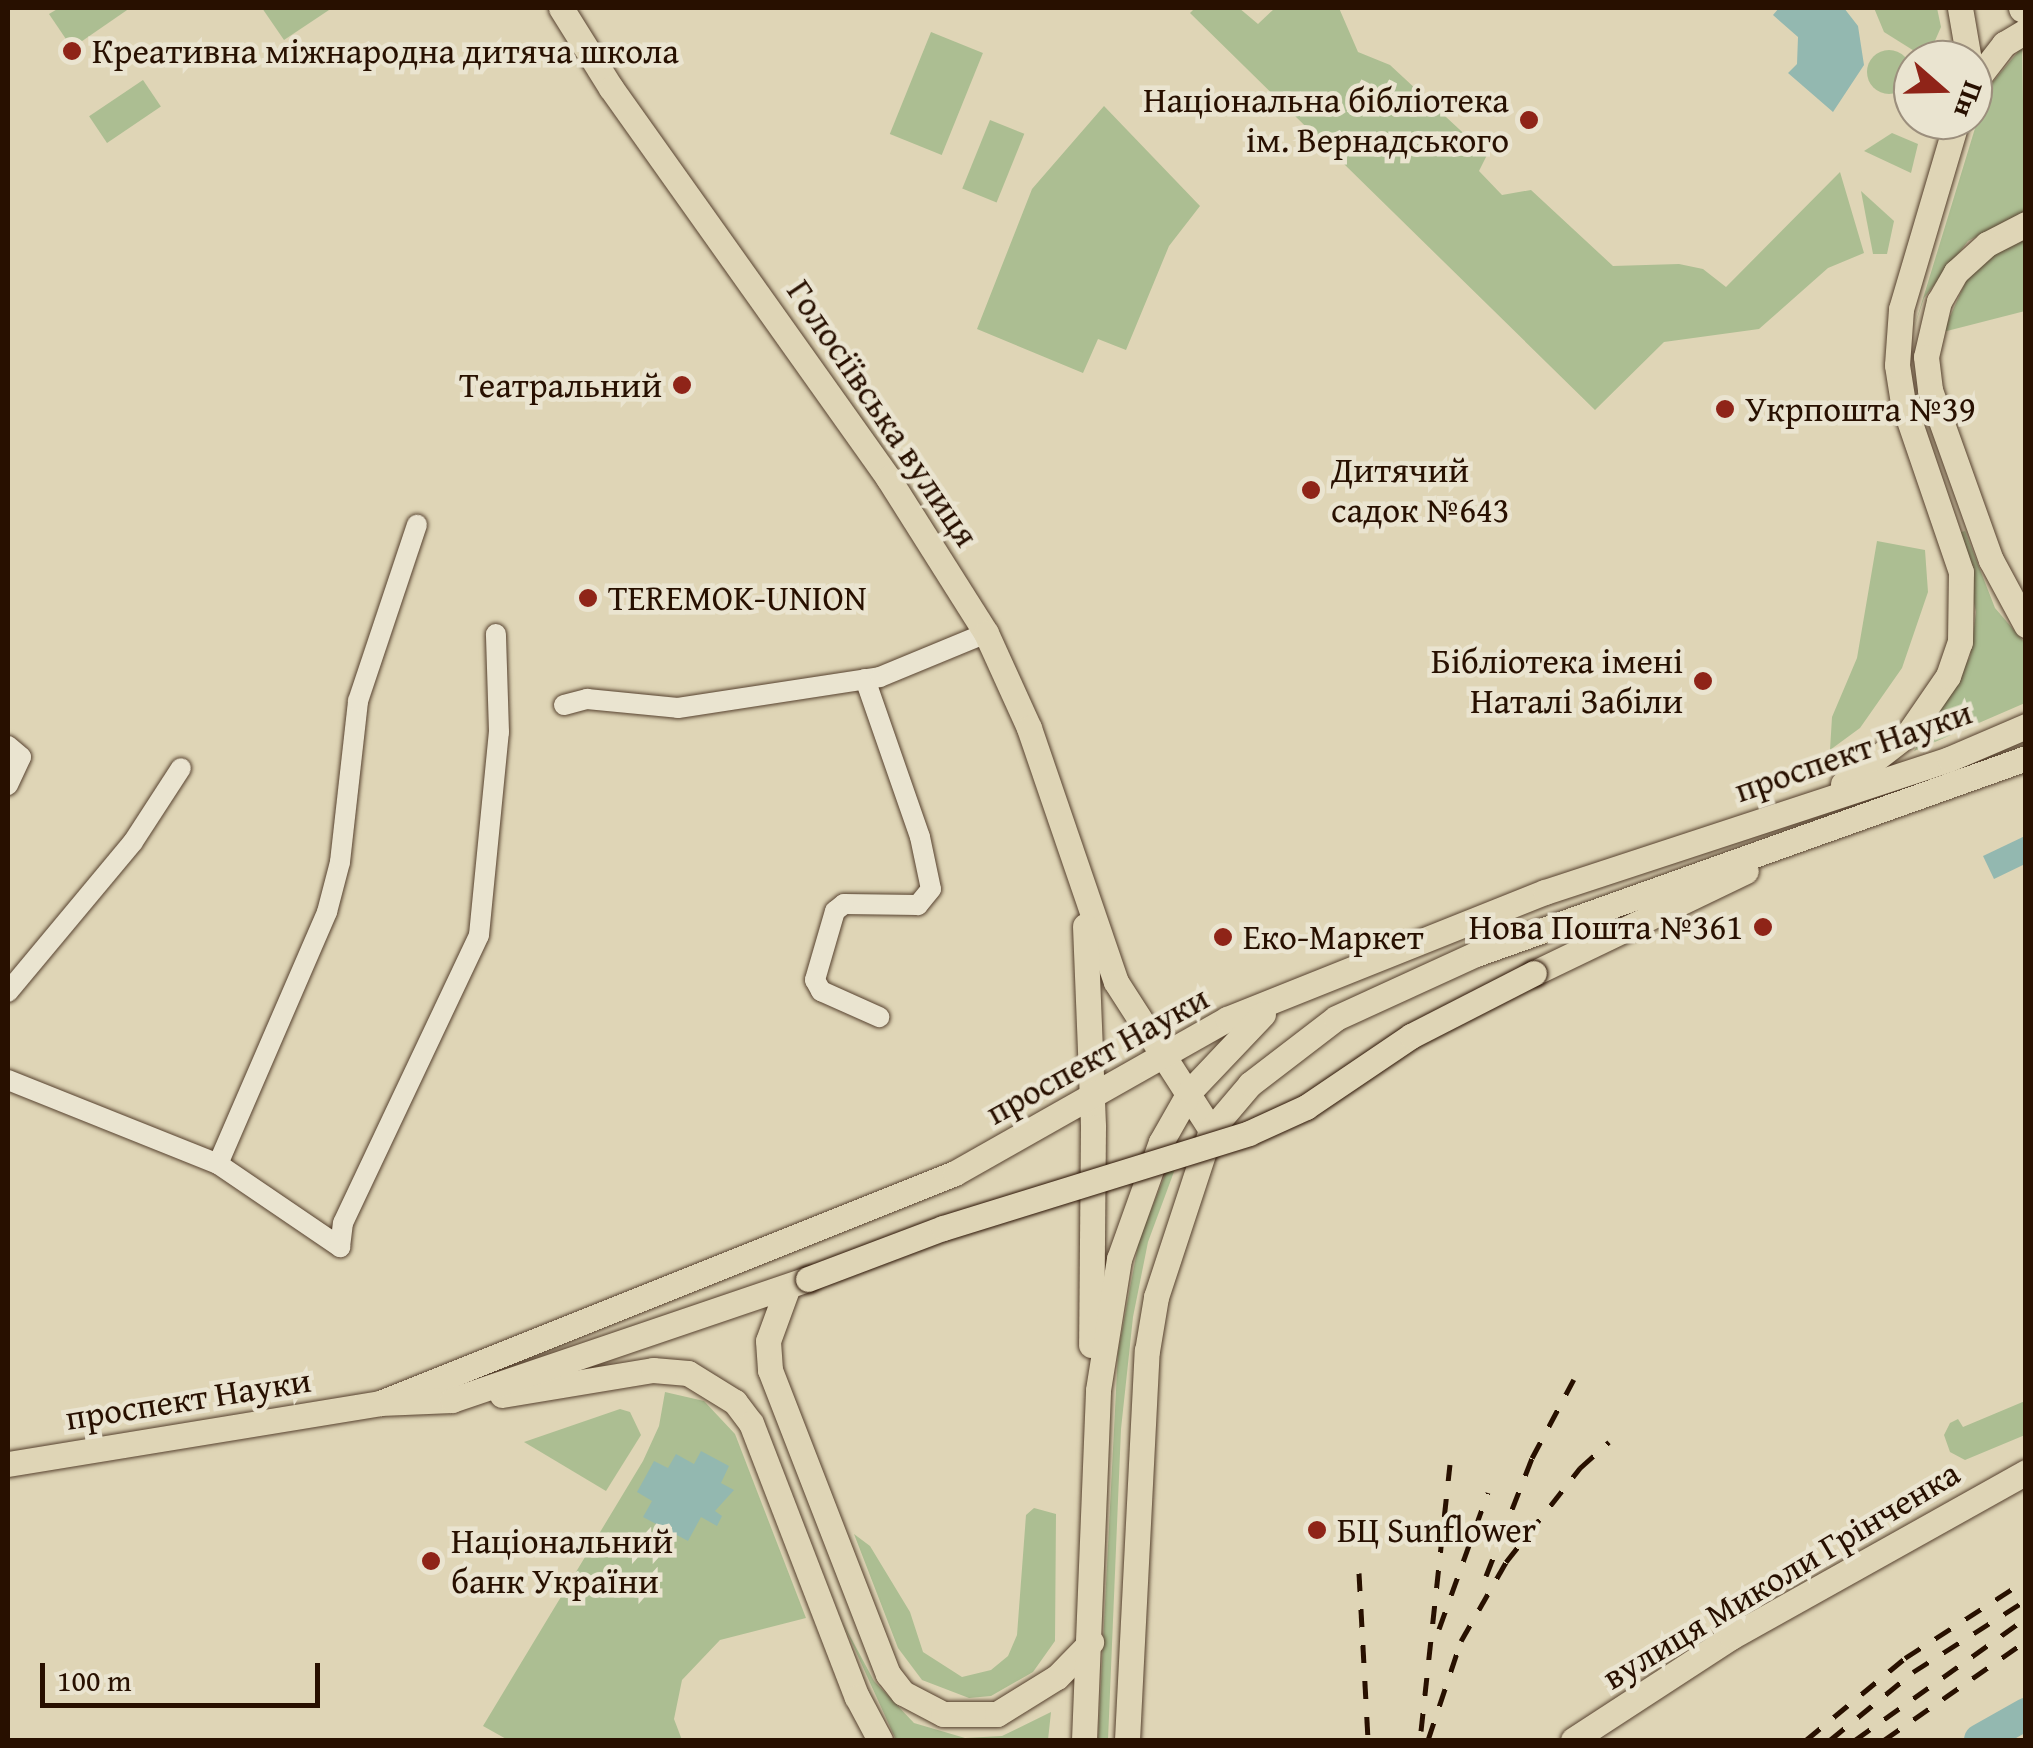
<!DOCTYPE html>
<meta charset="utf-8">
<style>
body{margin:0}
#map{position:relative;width:2033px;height:1748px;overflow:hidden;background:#dfd5b6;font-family:"Gentium Book Plus",serif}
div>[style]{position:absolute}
.green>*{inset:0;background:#acbe92;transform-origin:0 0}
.round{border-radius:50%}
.water>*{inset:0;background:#93b8b0}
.river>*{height:32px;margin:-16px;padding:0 16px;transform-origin:16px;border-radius:16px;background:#93b8b0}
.roads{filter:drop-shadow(0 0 2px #56412e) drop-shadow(0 0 2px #56412e)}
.minor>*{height:20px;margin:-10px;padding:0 10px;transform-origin:10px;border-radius:10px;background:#eae4d0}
.major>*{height:25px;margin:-12.5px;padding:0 12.5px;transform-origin:12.5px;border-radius:12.5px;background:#dfd5b6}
.highway>*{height:30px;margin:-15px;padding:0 15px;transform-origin:15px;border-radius:15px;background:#dfd5b6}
.rail>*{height:5px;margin-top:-2.5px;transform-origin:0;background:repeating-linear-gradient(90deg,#281000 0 18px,transparent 0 36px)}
.bridges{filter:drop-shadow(0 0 2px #281000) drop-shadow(0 0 2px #281000)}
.major-bridge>*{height:25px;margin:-12.5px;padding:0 12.5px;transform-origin:12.5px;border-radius:12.5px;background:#dfd5b6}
.dots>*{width:28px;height:28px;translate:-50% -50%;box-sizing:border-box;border:5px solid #eae4d0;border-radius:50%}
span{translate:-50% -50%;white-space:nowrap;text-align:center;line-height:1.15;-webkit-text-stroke:9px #eae4d0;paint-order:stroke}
.poi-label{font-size:35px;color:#281000}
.left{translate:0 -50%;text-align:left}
.right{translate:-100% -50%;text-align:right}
.street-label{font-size:35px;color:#281000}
.frame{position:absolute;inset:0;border:10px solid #281000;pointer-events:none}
.north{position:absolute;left:1893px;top:40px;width:100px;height:100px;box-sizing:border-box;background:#eae4d0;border:2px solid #9c8f7d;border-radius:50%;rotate:110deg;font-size:28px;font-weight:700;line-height:40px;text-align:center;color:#281000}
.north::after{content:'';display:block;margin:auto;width:35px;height:45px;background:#8f2418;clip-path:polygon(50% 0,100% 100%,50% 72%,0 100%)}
.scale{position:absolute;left:40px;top:1663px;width:280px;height:45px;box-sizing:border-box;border:5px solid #281000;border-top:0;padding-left:12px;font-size:30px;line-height:35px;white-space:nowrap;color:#281000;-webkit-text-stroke:8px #eae4d0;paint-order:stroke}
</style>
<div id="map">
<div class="green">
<div style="clip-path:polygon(59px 8px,130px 8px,72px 48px,49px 14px)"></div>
<div style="clip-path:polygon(262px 8px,332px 8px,284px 40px)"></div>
<div style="clip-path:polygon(1195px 8px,1239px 8px,1258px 24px,1275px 8px,1339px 8px,1358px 52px,1390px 65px,1487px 155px,1479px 171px,1502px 195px,1531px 190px,1613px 266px,1679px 264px,1703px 269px,1726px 287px,1840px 172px,1864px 253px,1828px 268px,1759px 329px,1664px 342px,1595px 410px,1190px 13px)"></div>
<div style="clip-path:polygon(1874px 8px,1937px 8px,1941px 27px,1927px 59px,1884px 32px)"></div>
<div style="left:931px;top:32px;width:56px;height:110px;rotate:22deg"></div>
<div style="clip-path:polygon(2022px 47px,2025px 211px,1968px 241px,1924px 298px,1914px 328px,1987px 89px)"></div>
<div class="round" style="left:1867px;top:50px;width:44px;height:44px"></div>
<div style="left:143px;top:80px;width:32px;height:65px;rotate:56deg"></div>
<div style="clip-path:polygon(1104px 106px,1200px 206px,1169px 246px,1126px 350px,1098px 339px,1083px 373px,977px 329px,1032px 189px)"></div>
<div style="left:990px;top:120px;width:37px;height:74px;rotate:22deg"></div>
<div style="clip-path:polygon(1892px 133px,1918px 144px,1911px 173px,1864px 151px)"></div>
<div style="clip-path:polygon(1861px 191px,1894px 221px,1887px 254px,1873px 254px)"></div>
<div style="clip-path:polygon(2025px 238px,2025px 311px,1943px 332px,1966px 281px,1991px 256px)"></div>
<div style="clip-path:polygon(1965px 531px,1995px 608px,2025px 643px,2025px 703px,1914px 751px,1970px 657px,1976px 612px,1958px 533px)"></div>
<div style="clip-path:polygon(1877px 541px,1925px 550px,1928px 592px,1902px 668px,1860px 728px,1830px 750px,1832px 717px,1857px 658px)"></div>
<div style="clip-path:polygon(1175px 1169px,1148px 1242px,1133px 1317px,1121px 1429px,1108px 1740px,1098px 1740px,1118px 1352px,1139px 1240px,1167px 1170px)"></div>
<div style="clip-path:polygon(665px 1392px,704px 1401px,735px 1434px,806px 1618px,720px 1640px,682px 1680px,674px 1719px,682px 1740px,508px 1740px,483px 1726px,643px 1461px,659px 1426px)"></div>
<div style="clip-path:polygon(2025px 1401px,2025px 1435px,1965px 1460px,1950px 1452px,1944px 1435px,1950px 1423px,1958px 1419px,1963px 1427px)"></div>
<div style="clip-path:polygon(620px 1409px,630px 1412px,641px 1435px,606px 1491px,524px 1442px)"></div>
<div style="clip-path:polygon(1034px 1508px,1056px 1514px,1055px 1641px,1033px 1672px,991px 1696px,969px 1698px,922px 1680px,898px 1648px,854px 1534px,870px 1546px,910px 1612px,923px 1652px,962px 1677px,991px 1670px,1008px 1656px,1017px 1635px,1026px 1515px)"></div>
<div style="clip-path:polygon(842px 1621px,874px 1681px,914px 1723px,965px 1738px,1002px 1736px,1051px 1712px,1048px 1740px,896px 1740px)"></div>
</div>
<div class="water">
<div style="clip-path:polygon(1779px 8px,1844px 8px,1858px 26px,1864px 65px,1833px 112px,1788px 73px,1797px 64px,1798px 37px,1773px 15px)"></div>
<div style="clip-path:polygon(2025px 836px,2025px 864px,1994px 879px,1983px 856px)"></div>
<div style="clip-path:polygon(701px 1451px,729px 1466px,721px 1483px,734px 1490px,715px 1511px,722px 1516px,717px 1526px,701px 1517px,688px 1541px,643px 1517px,652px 1501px,637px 1492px,654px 1461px,668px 1468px,676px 1454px,694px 1464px)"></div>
</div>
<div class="river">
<div style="left:1980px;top:1740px;width:53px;rotate:-29.5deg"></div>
</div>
<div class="roads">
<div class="minor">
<div style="left:865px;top:679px;width:167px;rotate:70.8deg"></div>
<div style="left:920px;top:837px;width:53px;rotate:78.1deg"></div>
<div style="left:931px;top:889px;width:21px;rotate:129deg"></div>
<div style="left:918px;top:905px;width:74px;rotate:-179.2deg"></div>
<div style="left:844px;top:904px;width:11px;rotate:142deg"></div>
<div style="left:835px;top:911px;width:72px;rotate:106.2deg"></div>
<div style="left:815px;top:980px;width:13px;rotate:61deg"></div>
<div style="left:821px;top:991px;width:64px;rotate:24.1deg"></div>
<div style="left:564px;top:705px;width:24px;rotate:-15deg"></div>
<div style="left:587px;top:699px;width:91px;rotate:5.6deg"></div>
<div style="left:678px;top:708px;width:204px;rotate:-8.7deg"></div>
<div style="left:880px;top:677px;width:115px;rotate:-22.5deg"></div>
<div style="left:8px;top:746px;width:17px;rotate:40deg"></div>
<div style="left:21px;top:757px;width:31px;rotate:115deg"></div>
<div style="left:8px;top:992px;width:195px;rotate:-50.2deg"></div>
<div style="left:133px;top:842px;width:88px;rotate:-57deg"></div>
<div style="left:8px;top:1080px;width:226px;rotate:21.8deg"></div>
<div style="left:218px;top:1164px;width:148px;rotate:34.2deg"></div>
<div style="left:218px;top:1164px;width:275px;rotate:-66.6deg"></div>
<div style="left:327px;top:912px;width:52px;rotate:-75.4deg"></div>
<div style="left:340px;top:862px;width:162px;rotate:-83.6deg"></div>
<div style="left:358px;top:701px;width:186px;rotate:-71.5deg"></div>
<div style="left:340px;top:1247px;width:24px;rotate:-83deg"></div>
<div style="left:343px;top:1223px;width:318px;rotate:-64.7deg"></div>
<div style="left:479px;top:935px;width:204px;rotate:-84.4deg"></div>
<div style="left:499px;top:732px;width:98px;rotate:-91.8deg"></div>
</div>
<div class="major">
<div style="left:561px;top:8px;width:94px;rotate:58deg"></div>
<div style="left:611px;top:88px;width:478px;rotate:54.6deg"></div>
<div style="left:888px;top:478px;width:183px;rotate:57.7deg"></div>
<div style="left:986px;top:633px;width:104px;rotate:65.6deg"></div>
<div style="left:1029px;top:728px;width:268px;rotate:71.1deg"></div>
<div style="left:1116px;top:982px;width:176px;rotate:57.3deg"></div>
<div style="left:1960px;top:8px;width:53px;rotate:80.2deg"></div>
<div style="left:1973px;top:84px;width:51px;rotate:-52.2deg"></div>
<div style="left:2004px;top:44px;width:26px;rotate:-31deg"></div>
<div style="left:2026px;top:224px;width:44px;rotate:152.9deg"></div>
<div style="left:1987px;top:244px;width:42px;rotate:137.9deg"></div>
<div style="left:1956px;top:272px;width:34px;rotate:120deg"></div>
<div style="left:1939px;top:301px;width:57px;rotate:103.1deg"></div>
<div style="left:1926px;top:357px;width:33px;rotate:83deg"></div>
<div style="left:1930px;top:390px;width:181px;rotate:70.3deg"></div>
<div style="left:1991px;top:560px;width:74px;rotate:61.7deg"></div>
<div style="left:1843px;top:784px;width:82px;rotate:-37.6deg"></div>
<div style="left:1908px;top:734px;width:70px;rotate:-55.4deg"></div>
<div style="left:1948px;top:676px;width:36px;rotate:-71deg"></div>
<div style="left:1960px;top:642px;width:70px;rotate:-89.2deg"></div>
<div style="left:1961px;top:572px;width:179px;rotate:-108.9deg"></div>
<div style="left:1903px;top:403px;width:38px;rotate:-99deg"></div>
<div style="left:1897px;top:365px;width:56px;rotate:-85.9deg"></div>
<div style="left:1901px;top:309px;width:197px;rotate:-73.5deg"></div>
<div style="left:1085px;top:926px;width:201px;rotate:87.7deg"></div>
<div style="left:1093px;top:1127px;width:218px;rotate:90.5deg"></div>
<div style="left:1534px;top:973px;width:235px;rotate:-25.7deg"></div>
<div style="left:787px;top:1289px;width:55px;rotate:110.1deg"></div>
<div style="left:768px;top:1341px;width:29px;rotate:86deg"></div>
<div style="left:770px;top:1370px;width:326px;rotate:68.8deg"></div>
<div style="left:888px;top:1674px;width:24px;rotate:52deg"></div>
<div style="left:903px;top:1693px;width:45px;rotate:27.7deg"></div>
<div style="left:943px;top:1714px;width:54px"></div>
<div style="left:997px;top:1714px;width:70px;rotate:-31.7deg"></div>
<div style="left:1057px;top:1677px;width:49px;rotate:-45.8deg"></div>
<div style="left:502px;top:1395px;width:153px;rotate:-9.4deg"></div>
<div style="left:653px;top:1370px;width:35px;rotate:5deg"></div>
<div style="left:688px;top:1373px;width:55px;rotate:31.7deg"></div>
<div style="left:735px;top:1402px;width:26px;rotate:53deg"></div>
<div style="left:751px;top:1423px;width:294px;rotate:68.9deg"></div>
<div style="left:857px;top:1697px;width:49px;rotate:61.9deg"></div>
<div style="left:380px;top:1403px;width:619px;rotate:-21.8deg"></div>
<div style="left:955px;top:1173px;width:313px;rotate:-29.5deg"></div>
<div style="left:1227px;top:1019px;width:342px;rotate:-21.8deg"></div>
<div style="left:1545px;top:892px;width:425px;rotate:-18.2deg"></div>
<div style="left:1949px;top:759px;width:84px;rotate:-23.2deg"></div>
<div style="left:8px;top:1464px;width:377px;rotate:-9.3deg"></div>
<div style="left:380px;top:1403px;width:72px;rotate:-2.4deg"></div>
<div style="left:452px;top:1400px;width:376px;rotate:-18.8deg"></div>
<div style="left:1084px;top:1740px;width:350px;rotate:-87.7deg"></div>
<div style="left:1098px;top:1390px;width:133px;rotate:-80.9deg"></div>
<div style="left:1119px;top:1259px;width:124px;rotate:-70.3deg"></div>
<div style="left:1161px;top:1142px;width:59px;rotate:-60.4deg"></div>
<div style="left:1190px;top:1091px;width:106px;rotate:-46.5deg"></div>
<div style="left:1127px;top:1740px;width:390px;rotate:-87.1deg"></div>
<div style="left:1147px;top:1351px;width:55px;rotate:-80.5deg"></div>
<div style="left:1156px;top:1297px;width:176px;rotate:-71.8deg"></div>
<div style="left:1211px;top:1130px;width:60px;rotate:-49.7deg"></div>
<div style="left:1250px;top:1084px;width:108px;rotate:-37.5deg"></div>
<div style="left:1336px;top:1018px;width:154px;rotate:-24.6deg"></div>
<div style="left:1476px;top:954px;width:584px;rotate:-19.61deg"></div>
<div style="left:1573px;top:1740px;width:189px;rotate:-33.1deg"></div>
<div style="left:1731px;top:1637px;width:338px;rotate:-29.2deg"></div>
</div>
<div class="highway">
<div style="left:2024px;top:8px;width:2px;rotate:27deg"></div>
</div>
</div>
<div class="rail">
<div style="left:1359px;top:1573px;width:167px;rotate:86.9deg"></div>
<div style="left:1486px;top:1576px;width:127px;rotate:-68.7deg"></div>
<div style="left:1532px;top:1458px;width:89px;rotate:-62deg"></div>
<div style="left:1439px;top:1629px;width:145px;rotate:-70.3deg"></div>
<div style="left:1421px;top:1731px;width:268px;rotate:-83.8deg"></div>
<div style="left:1428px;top:1740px;width:104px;rotate:-71.6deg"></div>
<div style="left:1461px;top:1641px;width:91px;rotate:-60.3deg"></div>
<div style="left:1506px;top:1562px;width:120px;rotate:-51.8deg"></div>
<div style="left:1580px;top:1468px;width:39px;rotate:-42deg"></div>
<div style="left:1806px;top:1740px;width:129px;rotate:-39.6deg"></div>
<div style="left:1905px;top:1658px;width:144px;rotate:-32.8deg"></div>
<div style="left:1830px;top:1740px;width:107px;rotate:-39.3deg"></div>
<div style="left:1913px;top:1672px;width:134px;rotate:-32.5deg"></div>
<div style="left:1855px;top:1740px;width:210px;rotate:-35.5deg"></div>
<div style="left:1884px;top:1740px;width:173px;rotate:-34.9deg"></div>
</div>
<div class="bridges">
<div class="major-bridge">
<div style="left:808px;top:1279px;width:144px;rotate:-20.7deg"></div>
<div style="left:943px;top:1228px;width:320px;rotate:-17.2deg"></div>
<div style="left:1249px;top:1133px;width:63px;rotate:-24.5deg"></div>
<div style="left:1306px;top:1107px;width:127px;rotate:-34.1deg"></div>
<div style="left:1411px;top:1036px;width:138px;rotate:-27.1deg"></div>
</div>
</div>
<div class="dots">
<div style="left:72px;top:51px;background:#8f2418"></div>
<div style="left:1529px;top:120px;background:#8f2418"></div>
<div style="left:682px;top:385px;background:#8f2418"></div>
<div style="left:1725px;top:409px;background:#8f2418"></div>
<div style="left:1311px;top:490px;background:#8f2418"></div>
<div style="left:588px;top:598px;background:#8f2418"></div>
<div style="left:1703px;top:681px;background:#8f2418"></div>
<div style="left:1763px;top:927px;background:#8f2418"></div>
<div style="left:1223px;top:937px;background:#8f2418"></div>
<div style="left:1317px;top:1530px;background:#8f2418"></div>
<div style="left:431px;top:1561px;background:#8f2418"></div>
</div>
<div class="poi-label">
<span class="left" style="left:92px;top:51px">Креативна міжнародна дитяча школа</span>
<span class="right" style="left:1509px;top:120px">Національна бібліотека<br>ім. Вернадського</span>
<span class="right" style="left:662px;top:385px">Театральний</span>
<span class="left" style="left:1745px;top:409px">Укрпошта №39</span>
<span class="left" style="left:1331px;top:490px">Дитячий<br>садок №643</span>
<span class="left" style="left:608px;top:598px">TEREMOK-UNION</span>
<span class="right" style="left:1683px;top:681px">Бібліотека імені<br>Наталі Забіли</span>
<span class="right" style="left:1743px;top:927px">Нова Пошта №361</span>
<span class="left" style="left:1243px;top:937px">Еко-Маркет</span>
<span class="left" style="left:1337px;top:1530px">БЦ Sunflower</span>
<span class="left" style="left:451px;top:1561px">Національний<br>банк України</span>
</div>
<div class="street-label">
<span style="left:883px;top:413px;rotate:56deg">Голосіївська вулиця</span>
<span style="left:1853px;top:751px;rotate:-19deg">проспект Науки</span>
<span style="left:1097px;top:1055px;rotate:-29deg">проспект Науки</span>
<span style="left:188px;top:1399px;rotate:-9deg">проспект Науки</span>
<span style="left:1781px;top:1575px;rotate:-31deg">вулиця Миколи Грінченка</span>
</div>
<div class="frame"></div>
<div class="north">Пн</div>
<div class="scale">100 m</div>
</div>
